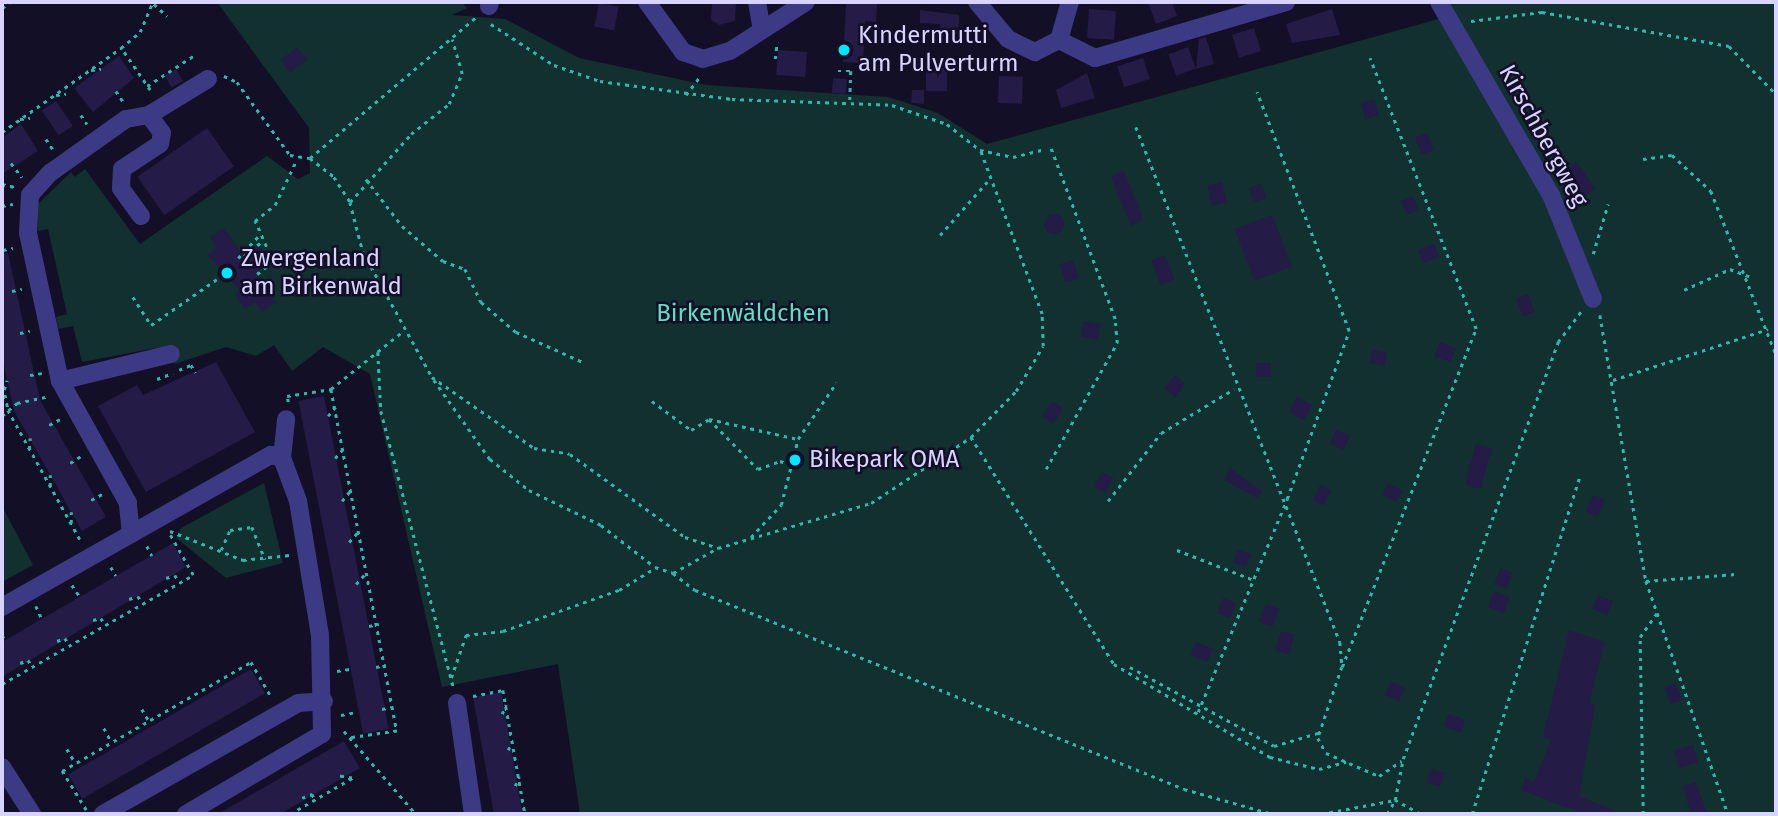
<!DOCTYPE html>
<meta charset="utf-8">
<style>
body{margin:0}
#map{position:relative;width:1778px;height:816px;overflow:hidden;background:#130f26;font-family:"Fira Sans",sans-serif}
div>[style]{position:absolute}
.green>*{inset:0;background:#12302f}
.building>*{inset:0;background:#241b47;transform-origin:0 0}
.round{border-radius:50%}
.path>*{height:2.5px;margin-top:-1.25px;transform-origin:0;background:repeating-linear-gradient(90deg,#2fb8b0 0 3.5px,transparent 0 8.5px)}
.minor>*{height:18px;margin:-9px;padding:0 9px;transform-origin:9px;border-radius:9px;background:#3d3a85}
.dots>*{width:19px;height:19px;translate:-50% -50%;box-sizing:border-box;border:4px solid #130f26;border-radius:50%}
span{translate:-50% -50%;white-space:nowrap;text-align:center;line-height:1.15;-webkit-text-stroke:5px #130f26;paint-order:stroke}
.poi-label{font-size:24px;color:#d9d4ff}
.left{translate:0 -50%;text-align:left}
.street-label{font-size:24px;color:#d9d4ff}
.park-label{font-size:24px;color:#5fe0c0}
.frame{position:absolute;inset:0;border:4px solid #d9d4ff;pointer-events:none}
</style>
<div id="map">
<div class="green">
<div style="clip-path:polygon(217px 2px,462px 2px,467px 8px,452px 15px,505px 19px,579px 58px,706px 85px,888px 97px,938px 113px,987px 144px,1442px 18px,1433px 2px,1776px 2px,1776px 814px,580px 814px,558px 664px,442px 687px,370px 374px,323px 347px,292px 371px,274px 345px,256px 356px,226px 347px,175px 364px,170px 350px,161px 347px,82px 362px,73px 326px,58px 329px,56px 317px,67px 314px,48px 229px,38px 231px,37px 205px,71px 172px,75px 177px,85px 169px,140px 244px,267px 156px,298px 179px,310px 173px,309px 128px)"></div>
<div style="clip-path:polygon(264px 483px,283px 563px,226px 578px,176px 538px,181px 528px)"></div>
<div style="clip-path:polygon(2px 506px,33px 565px,2px 582px)"></div>
</div>
<div class="building">
<div style="clip-path:polygon(712px 2px,736px 2px,735px 21px,719px 25px,711px 20px)"></div>
<div style="clip-path:polygon(877px 2px,876px 22px,865px 21px,863px 63px,843px 62px,846px 4px)"></div>
<div style="clip-path:polygon(1148px 2px,1172px 2px,1177px 16px,1156px 24px)"></div>
<div style="left:599px;top:3px;width:20px;height:24px;rotate:11deg"></div>
<div style="left:1089px;top:9px;width:27px;height:29px;rotate:4deg"></div>
<div style="clip-path:polygon(1332px 9px,1340px 35px,1292px 43px,1286px 24px)"></div>
<div style="clip-path:polygon(920px 10px,959px 15px,959px 38px,939px 37px,940px 24px,920px 23px)"></div>
<div style="left:1254px;top:28px;width:24px;height:23px;rotate:73deg"></div>
<div style="clip-path:polygon(1206px 37px,1214px 64px,1196px 69px,1199px 39px)"></div>
<div style="left:297px;top:47px;width:16px;height:21px;rotate:52deg"></div>
<div style="left:1188px;top:47px;width:23px;height:21px;rotate:70deg"></div>
<div style="left:778px;top:50px;width:29px;height:25px;rotate:4deg"></div>
<div style="clip-path:polygon(119px 56px,134px 78px,93px 112px,74px 88px)"></div>
<div style="left:1143px;top:58px;width:22px;height:27px;rotate:72deg"></div>
<div style="left:926px;top:65px;width:21px;height:26px"></div>
<div style="left:176px;top:69px;width:14px;height:13px;rotate:60deg"></div>
<div style="clip-path:polygon(1087px 73px,1095px 98px,1061px 108px,1056px 90px)"></div>
<div style="left:999px;top:76px;width:24px;height:27px;rotate:2deg"></div>
<div style="left:833px;top:78px;width:14px;height:15px;rotate:4deg"></div>
<div style="clip-path:polygon(912px 90px,924px 90px,924px 104px,911px 103px)"></div>
<div style="left:1374px;top:99px;width:17px;height:14px;rotate:73deg"></div>
<div style="left:56px;top:101px;width:30px;height:17px;rotate:56deg"></div>
<div style="clip-path:polygon(21px 124px,38px 151px,2px 174px,2px 138px)"></div>
<div style="left:207px;top:128px;width:47px;height:85px;rotate:55deg"></div>
<div style="left:1427px;top:133px;width:18px;height:13px;rotate:68deg"></div>
<div style="left:1577px;top:162px;width:32px;height:23px;rotate:56deg"></div>
<div style="left:1124px;top:171px;width:53px;height:14px;rotate:68deg"></div>
<div style="left:1222px;top:182px;width:21px;height:15px;rotate:76deg"></div>
<div style="left:1261px;top:184px;width:15px;height:13px;rotate:70deg"></div>
<div style="left:1413px;top:196px;width:15px;height:13px;rotate:67deg"></div>
<div class="round" style="left:1044px;top:214px;width:20px;height:20px"></div>
<div style="left:1272px;top:215px;width:55px;height:40px;rotate:69deg"></div>
<div style="clip-path:polygon(224px 228px,244px 257px,259px 246px,270px 262px,255px 272px,276px 302px,262px 312px,255px 302px,245px 309px,235px 294px,240px 290px,207px 255px,217px 248px,210px 237px)"></div>
<div style="left:1434px;top:244px;width:14px;height:17px;rotate:69deg"></div>
<div style="clip-path:polygon(8px 253px,40px 400px,106px 517px,82px 531px,14px 411px,2px 356px,2px 254px)"></div>
<div style="left:1165px;top:255px;width:26px;height:15px;rotate:69deg"></div>
<div style="left:1073px;top:260px;width:19px;height:14px;rotate:72deg"></div>
<div style="left:1528px;top:294px;width:19px;height:13px;rotate:69deg"></div>
<div style="left:1084px;top:321px;width:17px;height:16px;rotate:10deg"></div>
<div style="left:1440px;top:342px;width:17px;height:15px;rotate:21deg"></div>
<div style="left:1372px;top:350px;width:15px;height:13px;rotate:11deg"></div>
<div style="clip-path:polygon(216px 362px,255px 432px,146px 492px,98px 406px,137px 385px,143px 395px)"></div>
<div style="left:1256px;top:363px;width:15px;height:14px"></div>
<div style="left:1175px;top:375px;width:14px;height:17px;rotate:39deg"></div>
<div style="left:324px;top:396px;width:339px;height:26px;rotate:79deg"></div>
<div style="left:1297px;top:397px;width:17px;height:17px;rotate:28deg"></div>
<div style="left:1052px;top:401px;width:13px;height:18px;rotate:32deg"></div>
<div style="left:1336px;top:430px;width:15px;height:15px;rotate:23deg"></div>
<div style="left:1476px;top:444px;width:16px;height:42px;rotate:15deg"></div>
<div style="clip-path:polygon(1230px 468px,1262px 491px,1257px 498px,1224px 480px)"></div>
<div style="left:1102px;top:472px;width:13px;height:16px;rotate:29deg"></div>
<div style="left:1388px;top:483px;width:16px;height:13px;rotate:27deg"></div>
<div style="left:1320px;top:485px;width:12px;height:17px;rotate:24deg"></div>
<div style="left:1593px;top:495px;width:13px;height:18px;rotate:23deg"></div>
<div style="clip-path:polygon(173px 543px,186px 567px,2px 677px,2px 642px)"></div>
<div style="left:1238px;top:549px;width:14px;height:14px;rotate:21deg"></div>
<div style="left:1500px;top:568px;width:13px;height:17px;rotate:18deg"></div>
<div style="left:1494px;top:591px;width:17px;height:17px;rotate:21deg"></div>
<div style="left:1598px;top:595px;width:16px;height:15px;rotate:22deg"></div>
<div style="left:1223px;top:598px;width:14px;height:16px;rotate:21deg"></div>
<div style="left:1266px;top:604px;width:14px;height:19px;rotate:21deg"></div>
<div style="clip-path:polygon(1569px 630px,1605px 642px,1589px 703px,1595px 705px,1579px 796px,1622px 814px,1584px 814px,1521px 790px,1525px 778px,1534px 782px,1551px 740px,1543px 737px)"></div>
<div style="left:1281px;top:631px;width:14px;height:20px;rotate:17deg"></div>
<div style="left:1196px;top:642px;width:18px;height:14px;rotate:22deg"></div>
<div style="left:251px;top:669px;width:28px;height:211px;rotate:60deg"></div>
<div style="left:1391px;top:681px;width:16px;height:15px;rotate:27deg"></div>
<div style="left:1676px;top:683px;width:18px;height:12px;rotate:71deg"></div>
<div style="clip-path:polygon(501px 692px,522px 811px,520px 814px,494px 814px,473px 697px)"></div>
<div style="left:1448px;top:714px;width:18px;height:13px;rotate:19deg"></div>
<div style="clip-path:polygon(344px 741px,360px 768px,341px 779px,280px 814px,218px 814px)"></div>
<div style="left:1693px;top:745px;width:18px;height:20px;rotate:74deg"></div>
<div style="left:1431px;top:769px;width:14px;height:14px;rotate:17deg"></div>
<div style="clip-path:polygon(1696px 782px,1707px 814px,1691px 814px,1683px 786px)"></div>
</div>
<div class="path">
<div style="left:154px;top:4px;width:18px;rotate:43deg"></div>
<div style="left:2px;top:8px;width:10px;rotate:-37deg"></div>
<div style="left:1471px;top:21px;width:72px;rotate:-7.2deg"></div>
<div style="left:1542px;top:12px;width:190px;rotate:10.3deg"></div>
<div style="left:1729px;top:46px;width:67px;rotate:45.6deg"></div>
<div style="left:491px;top:24px;width:75px;rotate:33.1deg"></div>
<div style="left:554px;top:65px;width:49px;rotate:19.2deg"></div>
<div style="left:600px;top:81px;width:133px;rotate:7.8deg"></div>
<div style="left:732px;top:99px;width:160px;rotate:2.1deg"></div>
<div style="left:892px;top:105px;width:58px;rotate:19.1deg"></div>
<div style="left:947px;top:124px;width:42px;rotate:38.2deg"></div>
<div style="left:980px;top:150px;width:34px;rotate:12deg"></div>
<div style="left:1013px;top:157px;width:30px;rotate:-14deg"></div>
<div style="left:775px;top:59px;width:17px;rotate:-83deg"></div>
<div style="left:91px;top:70px;width:10px;rotate:-6deg"></div>
<div style="left:838px;top:71px;width:13px"></div>
<div style="left:851px;top:71px;width:32px;rotate:92deg"></div>
<div style="left:224px;top:76px;width:14px;rotate:25deg"></div>
<div style="left:237px;top:82px;width:90px;rotate:54deg"></div>
<div style="left:290px;top:155px;width:20px;rotate:9deg"></div>
<div style="left:310px;top:158px;width:218px;rotate:-40.3deg"></div>
<div style="left:147px;top:86px;width:55px;rotate:-33.1deg"></div>
<div style="left:150px;top:90px;width:51px;rotate:-124.6deg"></div>
<div style="left:121px;top:48px;width:25px;rotate:-40deg"></div>
<div style="left:140px;top:32px;width:33px;rotate:-67deg"></div>
<div style="left:116px;top:91px;width:14px;rotate:56deg"></div>
<div style="left:56px;top:95px;width:10px;rotate:-6deg"></div>
<div style="left:686px;top:95px;width:25px;rotate:-53deg"></div>
<div style="left:81px;top:115px;width:11px;rotate:56deg"></div>
<div style="left:20px;top:119px;width:10px;rotate:-6deg"></div>
<div style="left:1136px;top:127px;width:554px;rotate:68.39deg"></div>
<div style="left:1340px;top:642px;width:25px;rotate:85deg"></div>
<div style="left:1342px;top:667px;width:75px;rotate:108.7deg"></div>
<div style="left:1318px;top:738px;width:17px;rotate:62deg"></div>
<div style="left:1326px;top:753px;width:58px;rotate:23.5deg"></div>
<div style="left:1379px;top:776px;width:27px;rotate:-34deg"></div>
<div style="left:2px;top:132px;width:146px;rotate:-35.2deg"></div>
<div style="left:46px;top:139px;width:14px;rotate:56deg"></div>
<div style="left:310px;top:158px;width:31px;rotate:38deg"></div>
<div style="left:334px;top:177px;width:30px;rotate:57deg"></div>
<div style="left:350px;top:202px;width:52px;rotate:75.4deg"></div>
<div style="left:363px;top:252px;width:143px;rotate:61.1deg"></div>
<div style="left:432px;top:377px;width:124px;rotate:34.8deg"></div>
<div style="left:534px;top:448px;width:36px;rotate:9deg"></div>
<div style="left:570px;top:454px;width:142px;rotate:35.8deg"></div>
<div style="left:685px;top:537px;width:35px;rotate:18deg"></div>
<div style="left:718px;top:548px;width:159px;rotate:-16.4deg"></div>
<div style="left:871px;top:503px;width:120px;rotate:-33.4deg"></div>
<div style="left:971px;top:437px;width:64px;rotate:-45.6deg"></div>
<div style="left:1016px;top:391px;width:52px;rotate:-59deg"></div>
<div style="left:1043px;top:346px;width:32px;rotate:-92deg"></div>
<div style="left:1042px;top:314px;width:175px;rotate:-110.7deg"></div>
<div style="left:1643px;top:159px;width:29px;rotate:-8deg"></div>
<div style="left:1672px;top:155px;width:53px;rotate:42.7deg"></div>
<div style="left:1711px;top:191px;width:175px;rotate:68.3deg"></div>
<div style="left:11px;top:163px;width:18px;rotate:52deg"></div>
<div style="left:366px;top:179px;width:59px;rotate:52.5deg"></div>
<div style="left:402px;top:226px;width:54px;rotate:40.5deg"></div>
<div style="left:443px;top:261px;width:23px;rotate:20deg"></div>
<div style="left:465px;top:269px;width:37px;rotate:64deg"></div>
<div style="left:481px;top:302px;width:46px;rotate:40.6deg"></div>
<div style="left:516px;top:332px;width:73px;rotate:24.1deg"></div>
<div style="left:2px;top:184px;width:13px;rotate:13deg"></div>
<div style="left:350px;top:202px;width:91px;rotate:-48.1deg"></div>
<div style="left:411px;top:134px;width:48px;rotate:-38.3deg"></div>
<div style="left:449px;top:104px;width:33px;rotate:-67deg"></div>
<div style="left:462px;top:74px;width:36px;rotate:-106deg"></div>
<div style="left:2px;top:206px;width:11px;rotate:-10deg"></div>
<div style="left:940px;top:235px;width:71px;rotate:-48.4deg"></div>
<div style="left:3px;top:250px;width:10px;rotate:-11deg"></div>
<div style="left:1593px;top:254px;width:52px;rotate:-73.3deg"></div>
<div style="left:244px;top:256px;width:21px;rotate:-39deg"></div>
<div style="left:238px;top:258px;width:33px;rotate:-47deg"></div>
<div style="left:257px;top:274px;width:20px;rotate:-37deg"></div>
<div style="left:273px;top:262px;width:45px;rotate:-113.7deg"></div>
<div style="left:255px;top:221px;width:26px;rotate:-39deg"></div>
<div style="left:275px;top:205px;width:51px;rotate:-64.4deg"></div>
<div style="left:1684px;top:290px;width:51px;rotate:-24.5deg"></div>
<div style="left:1730px;top:269px;width:22px;rotate:21deg"></div>
<div style="left:12px;top:291px;width:10px;rotate:-11deg"></div>
<div style="left:133px;top:297px;width:33px;rotate:57deg"></div>
<div style="left:151px;top:325px;width:80px;rotate:-34.9deg"></div>
<div style="left:1600px;top:315px;width:270px;rotate:80.2deg"></div>
<div style="left:1646px;top:581px;width:247px;rotate:70.6deg"></div>
<div style="left:20px;top:333px;width:10px;rotate:-11deg"></div>
<div style="left:378px;top:352px;width:59px;rotate:87.1deg"></div>
<div style="left:381px;top:411px;width:284px;rotate:75.3deg"></div>
<div style="left:179px;top:370px;width:13px;rotate:-23deg"></div>
<div style="left:191px;top:365px;width:9px;rotate:58deg"></div>
<div style="left:30px;top:375px;width:12px;rotate:-9deg"></div>
<div style="left:2px;top:378px;width:33px;rotate:79deg"></div>
<div style="left:8px;top:410px;width:150px;rotate:60.9deg"></div>
<div style="left:157px;top:379px;width:17px;rotate:-21deg"></div>
<div style="left:434px;top:380px;width:97px;rotate:54.7deg"></div>
<div style="left:490px;top:459px;width:50px;rotate:38.5deg"></div>
<div style="left:529px;top:490px;width:80px;rotate:25.9deg"></div>
<div style="left:601px;top:525px;width:68px;rotate:37.9deg"></div>
<div style="left:655px;top:567px;width:19px;rotate:18deg"></div>
<div style="left:673px;top:573px;width:49px;rotate:-29.2deg"></div>
<div style="left:1613px;top:380px;width:163px;rotate:-18.2deg"></div>
<div style="left:331px;top:389px;width:348px;rotate:79.1deg"></div>
<div style="left:397px;top:731px;width:49px;rotate:171.7deg"></div>
<div style="left:4px;top:390px;width:10px;rotate:-73deg"></div>
<div style="left:652px;top:401px;width:49px;rotate:36.6deg"></div>
<div style="left:691px;top:430px;width:21px;rotate:-31deg"></div>
<div style="left:709px;top:419px;width:91px;rotate:12.7deg"></div>
<div style="left:288px;top:402px;width:6px;rotate:-99deg"></div>
<div style="left:287px;top:396px;width:45px;rotate:-9deg"></div>
<div style="left:331px;top:389px;width:90px;rotate:-38.7deg"></div>
<div style="left:2px;top:416px;width:20px;rotate:-41deg"></div>
<div style="left:17px;top:403px;width:33px;rotate:-12deg"></div>
<div style="left:328px;top:416px;width:13px;rotate:-51deg"></div>
<div style="left:709px;top:419px;width:70px;rotate:45.6deg"></div>
<div style="left:758px;top:469px;width:23px;rotate:-20deg"></div>
<div style="left:780px;top:461px;width:14px;rotate:17deg"></div>
<div style="left:49px;top:425px;width:15px;rotate:-28deg"></div>
<div style="left:971px;top:437px;width:268px;rotate:57.8deg"></div>
<div style="left:1114px;top:664px;width:182px;rotate:30.8deg"></div>
<div style="left:1270px;top:757px;width:50px;rotate:13.8deg"></div>
<div style="left:1319px;top:769px;width:28px;rotate:-15deg"></div>
<div style="left:29px;top:449px;width:11px;rotate:-85deg"></div>
<div style="left:335px;top:458px;width:12px;rotate:-48deg"></div>
<div style="left:70px;top:463px;width:13px;rotate:-32deg"></div>
<div style="left:1046px;top:469px;width:145px;rotate:-60.6deg"></div>
<div style="left:1117px;top:343px;width:24px;rotate:-95deg"></div>
<div style="left:1115px;top:319px;width:182px;rotate:-110.6deg"></div>
<div style="left:50px;top:486px;width:11px;rotate:-90deg"></div>
<div style="left:91px;top:500px;width:15px;rotate:-28deg"></div>
<div style="left:342px;top:501px;width:13px;rotate:-51deg"></div>
<div style="left:1108px;top:501px;width:86px;rotate:-52.1deg"></div>
<div style="left:1161px;top:433px;width:85px;rotate:-31.1deg"></div>
<div style="left:71px;top:523px;width:11px;rotate:-90deg"></div>
<div style="left:170px;top:531px;width:79px;rotate:21.7deg"></div>
<div style="left:243px;top:560px;width:47px;rotate:-6.1deg"></div>
<div style="left:751px;top:537px;width:44px;rotate:-46.8deg"></div>
<div style="left:781px;top:505px;width:68px;rotate:-75.6deg"></div>
<div style="left:798px;top:439px;width:68px;rotate:-55.8deg"></div>
<div style="left:349px;top:542px;width:12px;rotate:-48deg"></div>
<div style="left:147px;top:546px;width:11px;rotate:63deg"></div>
<div style="left:221px;top:550px;width:22px;rotate:-66deg"></div>
<div style="left:230px;top:530px;width:22px;rotate:-8deg"></div>
<div style="left:252px;top:527px;width:35px;rotate:68deg"></div>
<div style="left:1177px;top:550px;width:83px;rotate:21.3deg"></div>
<div style="left:111px;top:567px;width:10px;rotate:61deg"></div>
<div style="left:673px;top:573px;width:28px;rotate:38deg"></div>
<div style="left:695px;top:590px;width:528px;rotate:22.14deg"></div>
<div style="left:1184px;top:789px;width:92px;rotate:15.7deg"></div>
<div style="left:166px;top:578px;width:9px;rotate:-18deg"></div>
<div style="left:175px;top:575px;width:7px;rotate:63deg"></div>
<div style="left:1646px;top:581px;width:90px;rotate:-4.4deg"></div>
<div style="left:356px;top:584px;width:12px;rotate:-48deg"></div>
<div style="left:72px;top:585px;width:14px;rotate:56deg"></div>
<div style="left:129px;top:599px;width:9px;rotate:-18deg"></div>
<div style="left:138px;top:596px;width:8px;rotate:60deg"></div>
<div style="left:36px;top:606px;width:14px;rotate:65deg"></div>
<div style="left:93px;top:620px;width:8px;rotate:-14deg"></div>
<div style="left:101px;top:618px;width:8px;rotate:60deg"></div>
<div style="left:369px;top:626px;width:10px;rotate:-11deg"></div>
<div style="left:2px;top:635px;width:6px;rotate:59deg"></div>
<div style="left:57px;top:641px;width:9px;rotate:-21deg"></div>
<div style="left:65px;top:638px;width:8px;rotate:60deg"></div>
<div style="left:20px;top:663px;width:9px;rotate:-21deg"></div>
<div style="left:28px;top:660px;width:7px;rotate:56deg"></div>
<div style="left:376px;top:667px;width:10px;rotate:-11deg"></div>
<div style="left:1130px;top:667px;width:164px;rotate:28.7deg"></div>
<div style="left:1274px;top:746px;width:46px;rotate:-16.5deg"></div>
<div style="left:1342px;top:667px;width:364px;rotate:-68.4deg"></div>
<div style="left:1476px;top:329px;width:291px;rotate:-111.4deg"></div>
<div style="left:337px;top:671px;width:13px;rotate:-9deg"></div>
<div style="left:451px;top:678px;width:46px;rotate:-70.8deg"></div>
<div style="left:466px;top:635px;width:37px;rotate:-6deg"></div>
<div style="left:503px;top:631px;width:123px;rotate:-19.5deg"></div>
<div style="left:619px;top:590px;width:42px;rotate:-31.4deg"></div>
<div style="left:2px;top:684px;width:220px;rotate:-29.7deg"></div>
<div style="left:193px;top:575px;width:48px;rotate:-119.7deg"></div>
<div style="left:473px;top:696px;width:31px;rotate:-11deg"></div>
<div style="left:503px;top:690px;width:126px;rotate:79.9deg"></div>
<div style="left:142px;top:709px;width:14px;rotate:60deg"></div>
<div style="left:382px;top:709px;width:10px;rotate:-11deg"></div>
<div style="left:1198px;top:712px;width:231px;rotate:-67.3deg"></div>
<div style="left:1287px;top:499px;width:179px;rotate:-69.7deg"></div>
<div style="left:1349px;top:331px;width:256px;rotate:-111.1deg"></div>
<div style="left:502px;top:714px;width:10px;rotate:-66deg"></div>
<div style="left:341px;top:715px;width:15px;rotate:-11deg"></div>
<div style="left:104px;top:728px;width:17px;rotate:62deg"></div>
<div style="left:344px;top:731px;width:110px;rotate:49.1deg"></div>
<div style="left:67px;top:749px;width:17px;rotate:59deg"></div>
<div style="left:508px;top:750px;width:9px;rotate:-63deg"></div>
<div style="left:515px;top:786px;width:10px;rotate:-66deg"></div>
<div style="left:302px;top:798px;width:11px;rotate:-22deg"></div>
<div style="left:312px;top:794px;width:7px;rotate:63deg"></div>
<div style="left:86px;top:810px;width:46px;rotate:-121.6deg"></div>
<div style="left:62px;top:771px;width:218px;rotate:-30deg"></div>
<div style="left:251px;top:662px;width:42px;rotate:59.7deg"></div>
<div style="left:290px;top:814px;width:72px;rotate:-30.1deg"></div>
<div style="left:352px;top:778px;width:13px;rotate:-171deg"></div>
<div style="left:1321px;top:814px;width:75px;rotate:-10.7deg"></div>
<div style="left:1387px;top:814px;width:16px;rotate:-60deg"></div>
<div style="left:1420px;top:814px;width:29px;rotate:-151deg"></div>
<div style="left:1395px;top:800px;width:42px;rotate:-79deg"></div>
<div style="left:1403px;top:759px;width:445px;rotate:-69.6deg"></div>
<div style="left:1558px;top:342px;width:38px;rotate:-53deg"></div>
<div style="left:1472px;top:814px;width:353px;rotate:-72.3deg"></div>
<div style="left:1643px;top:814px;width:177px;rotate:-91deg"></div>
<div style="left:1640px;top:637px;width:29px;rotate:-55deg"></div>
</div>
<div class="minor">
<div style="left:647px;top:2px;width:62px;rotate:54.2deg"></div>
<div style="left:683px;top:52px;width:21px;rotate:19deg"></div>
<div style="left:703px;top:59px;width:28px;rotate:-17deg"></div>
<div style="left:730px;top:51px;width:90px;rotate:-32.8deg"></div>
<div style="left:757px;top:2px;width:28px;rotate:80deg"></div>
<div style="left:977px;top:2px;width:48px;rotate:50deg"></div>
<div style="left:1008px;top:39px;width:30px;rotate:26deg"></div>
<div style="left:1035px;top:52px;width:27px;rotate:-27deg"></div>
<div style="left:1059px;top:40px;width:40px;rotate:-74deg"></div>
<div style="left:1439px;top:2px;width:223px;rotate:59.9deg"></div>
<div style="left:1551px;top:195px;width:112px;rotate:68deg"></div>
<div style="left:489px;top:6px;width:4px;rotate:-76deg"></div>
<div style="left:1059px;top:40px;width:40px;rotate:26.6deg"></div>
<div style="left:1095px;top:58px;width:199px;rotate:-16.3deg"></div>
<div style="left:141px;top:216px;width:34px;rotate:-126deg"></div>
<div style="left:121px;top:188px;width:19px;rotate:-87deg"></div>
<div style="left:122px;top:169px;width:45px;rotate:-33.3deg"></div>
<div style="left:160px;top:144px;width:11px;rotate:-80deg"></div>
<div style="left:162px;top:133px;width:22px;rotate:-126deg"></div>
<div style="left:60px;top:381px;width:114px;rotate:-13.7deg"></div>
<div style="left:282px;top:458px;width:39px;rotate:-84deg"></div>
<div style="left:131px;top:534px;width:31px;rotate:-96deg"></div>
<div style="left:128px;top:503px;width:140px;rotate:-119.1deg"></div>
<div style="left:60px;top:381px;width:151px;rotate:-102.2deg"></div>
<div style="left:28px;top:233px;width:38px;rotate:-87deg"></div>
<div style="left:30px;top:195px;width:30px;rotate:-48deg"></div>
<div style="left:50px;top:173px;width:93px;rotate:-35.4deg"></div>
<div style="left:126px;top:119px;width:23px;rotate:-10deg"></div>
<div style="left:149px;top:115px;width:69px;rotate:-31.4deg"></div>
<div style="left:2px;top:607px;width:309px;rotate:-29.5deg"></div>
<div style="left:271px;top:455px;width:11px;rotate:15deg"></div>
<div style="left:282px;top:458px;width:46px;rotate:69.6deg"></div>
<div style="left:298px;top:501px;width:136px;rotate:80.7deg"></div>
<div style="left:320px;top:635px;width:99px;rotate:88.8deg"></div>
<div style="left:322px;top:734px;width:158px;rotate:149.5deg"></div>
<div style="left:457px;top:703px;width:112px;rotate:81.8deg"></div>
<div style="left:2px;top:767px;width:56px;rotate:57.4deg"></div>
<div style="left:103px;top:814px;width:224px;rotate:-29.6deg"></div>
<div style="left:298px;top:703px;width:26px;rotate:-4deg"></div>
</div>
<div class="dots">
<div style="left:844px;top:50px;background:#00e5ff"></div>
<div style="left:227px;top:273px;background:#00e5ff"></div>
<div style="left:795px;top:460px;background:#00e5ff"></div>
</div>
<div class="poi-label">
<span class="left" style="left:858px;top:50px">Kindermutti<br>am Pulverturm</span>
<span class="left" style="left:241px;top:273px">Zwergenland<br>am Birkenwald</span>
<span class="left" style="left:809px;top:460px">Bikepark OMA</span>
</div>
<div class="street-label">
<span style="left:1543px;top:136px;rotate:61deg">Kirschbergweg</span>
</div>
<div class="park-label">
<span style="left:743px;top:314px">Birkenwäldchen</span>
</div>
<div class="frame"></div>
</div>
